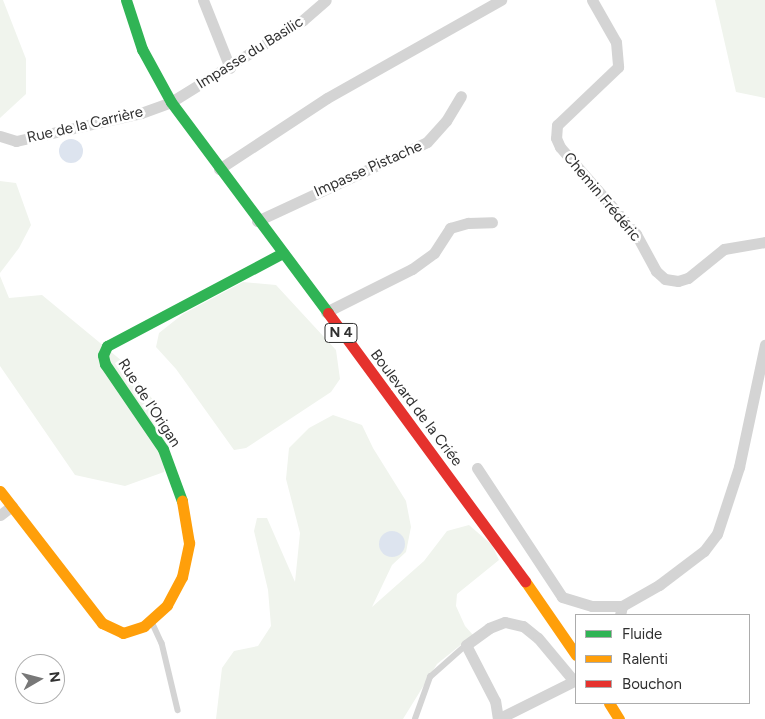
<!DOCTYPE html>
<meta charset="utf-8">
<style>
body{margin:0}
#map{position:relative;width:765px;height:719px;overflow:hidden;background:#fff;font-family:Figtree,sans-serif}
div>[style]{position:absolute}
.green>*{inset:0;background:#f0f4ed}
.water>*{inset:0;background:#dde4ef}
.round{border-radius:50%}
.lane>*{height:5.5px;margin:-2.75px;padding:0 2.75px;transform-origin:2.75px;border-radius:2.75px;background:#d4d4d4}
.street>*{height:11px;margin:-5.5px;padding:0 5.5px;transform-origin:5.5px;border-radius:5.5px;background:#d4d4d4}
.fast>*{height:11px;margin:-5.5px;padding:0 5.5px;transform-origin:5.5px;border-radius:5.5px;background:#30b455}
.slow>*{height:11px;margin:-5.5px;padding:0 5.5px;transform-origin:5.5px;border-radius:5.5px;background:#ff9f0a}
.jam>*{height:11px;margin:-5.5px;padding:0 5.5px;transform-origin:5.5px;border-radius:5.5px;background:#e5322d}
span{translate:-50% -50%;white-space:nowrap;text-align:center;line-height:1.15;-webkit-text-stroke:5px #fff;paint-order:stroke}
.shield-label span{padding:1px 4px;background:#fff;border:1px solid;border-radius:4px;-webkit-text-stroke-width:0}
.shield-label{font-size:14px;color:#303030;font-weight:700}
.street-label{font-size:15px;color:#303030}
.legend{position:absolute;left:575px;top:614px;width:175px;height:90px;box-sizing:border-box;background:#fff;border:1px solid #acacac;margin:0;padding:6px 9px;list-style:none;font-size:15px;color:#303030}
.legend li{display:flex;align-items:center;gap:10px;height:25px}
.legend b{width:25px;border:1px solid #acacac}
.north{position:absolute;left:15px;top:654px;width:50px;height:50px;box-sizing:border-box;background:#fff;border:1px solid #acacac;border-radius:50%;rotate:82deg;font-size:14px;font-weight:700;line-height:20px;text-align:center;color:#303030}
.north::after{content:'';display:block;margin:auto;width:18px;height:22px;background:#787878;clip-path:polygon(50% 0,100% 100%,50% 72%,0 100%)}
</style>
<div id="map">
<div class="green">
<div style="clip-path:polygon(0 0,3px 0,26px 59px,26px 94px,0 118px)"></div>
<div style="clip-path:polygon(715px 0,765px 0,765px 98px,736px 92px)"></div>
<div style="clip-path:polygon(0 181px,16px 183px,31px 225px,19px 248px,0 273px)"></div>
<div style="clip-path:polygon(0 276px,9px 298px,42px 295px,122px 361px,154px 401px,171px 436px,164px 472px,125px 486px,75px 475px,0 366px)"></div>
<div style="clip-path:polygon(243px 282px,276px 285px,336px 350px,340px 379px,331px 392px,246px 448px,234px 450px,176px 369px,156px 347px,159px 333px,183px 314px)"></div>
<div style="clip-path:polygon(333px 415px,362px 425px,373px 448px,406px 501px,411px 527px,406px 552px,392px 565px,372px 607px,424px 561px,447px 531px,469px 525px,492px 545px,499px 560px,457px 594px,456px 606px,465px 626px,473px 635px,437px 664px,403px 719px,216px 719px,222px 668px,234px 651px,258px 646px,271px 626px,268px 590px,254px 531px,257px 518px,267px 518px,295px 582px,300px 533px,286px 479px,289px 448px,309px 428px)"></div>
</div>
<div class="water">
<div class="round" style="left:59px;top:139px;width:24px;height:24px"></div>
<div class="round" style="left:379px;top:531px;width:26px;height:26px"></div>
</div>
<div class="lane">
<div style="left:152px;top:622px;width:23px;rotate:65deg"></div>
<div style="left:162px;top:643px;width:69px;rotate:76.6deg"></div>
<div style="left:415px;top:719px;width:45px;rotate:-70.3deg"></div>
<div style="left:430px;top:677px;width:48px;rotate:-41.6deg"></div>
</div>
<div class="street">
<div style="left:203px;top:0;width:73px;rotate:68.3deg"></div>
<div style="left:592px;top:0;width:48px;rotate:60.3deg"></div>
<div style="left:616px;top:42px;width:25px;rotate:85deg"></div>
<div style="left:618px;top:67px;width:84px;rotate:136.4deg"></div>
<div style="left:557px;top:125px;width:13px;rotate:94deg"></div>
<div style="left:556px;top:138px;width:10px;rotate:66deg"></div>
<div style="left:560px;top:147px;width:116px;rotate:48.9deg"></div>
<div style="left:636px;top:234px;width:42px;rotate:61.6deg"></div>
<div style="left:656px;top:271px;width:12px;rotate:42deg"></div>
<div style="left:665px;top:279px;width:13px;rotate:9deg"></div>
<div style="left:678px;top:281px;width:10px;rotate:-17deg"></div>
<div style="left:688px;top:278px;width:46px;rotate:-38.9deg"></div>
<div style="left:724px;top:249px;width:42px;rotate:-9.7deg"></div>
<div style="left:0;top:136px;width:17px;rotate:17deg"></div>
<div style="left:16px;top:141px;width:128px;rotate:-12.6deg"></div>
<div style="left:141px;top:113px;width:32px;rotate:-20deg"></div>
<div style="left:171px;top:102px;width:155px;rotate:-31.8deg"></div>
<div style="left:303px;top:20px;width:30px;rotate:-41deg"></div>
<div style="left:219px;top:169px;width:129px;rotate:-33.3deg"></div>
<div style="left:327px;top:98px;width:200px;rotate:-29.4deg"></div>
<div style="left:257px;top:221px;width:187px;rotate:-24.9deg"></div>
<div style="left:427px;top:142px;width:28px;rotate:-48deg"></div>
<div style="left:446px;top:121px;width:29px;rotate:-59deg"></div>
<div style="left:326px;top:312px;width:96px;rotate:-26.6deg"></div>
<div style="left:412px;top:269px;width:27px;rotate:-36deg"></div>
<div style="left:434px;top:253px;width:30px;rotate:-57deg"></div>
<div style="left:450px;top:228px;width:19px;rotate:-16deg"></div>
<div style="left:468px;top:223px;width:24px;rotate:-2deg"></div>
<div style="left:477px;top:468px;width:154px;rotate:56.6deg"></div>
<div style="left:562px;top:597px;width:31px;rotate:17deg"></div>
<div style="left:592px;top:606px;width:30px"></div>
<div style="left:0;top:515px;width:15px;rotate:-37deg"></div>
<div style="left:620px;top:615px;width:9px;rotate:-77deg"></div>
<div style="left:622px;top:606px;width:43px;rotate:-29.6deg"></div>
<div style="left:659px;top:585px;width:56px;rotate:-37.1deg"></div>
<div style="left:704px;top:551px;width:21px;rotate:-53deg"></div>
<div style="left:717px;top:534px;width:71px;rotate:-71.8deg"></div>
<div style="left:739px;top:467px;width:125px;rotate:-78deg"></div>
<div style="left:498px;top:719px;width:18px;rotate:-99deg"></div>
<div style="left:495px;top:701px;width:63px;rotate:-117.4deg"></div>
<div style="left:466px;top:645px;width:29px;rotate:-36deg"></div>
<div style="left:489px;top:628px;width:17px;rotate:-21deg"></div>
<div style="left:505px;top:622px;width:18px;rotate:13deg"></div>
<div style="left:523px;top:626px;width:19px;rotate:39deg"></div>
<div style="left:538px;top:638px;width:56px;rotate:50.1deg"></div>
<div style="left:498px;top:719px;width:87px;rotate:-26.6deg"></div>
</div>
<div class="fast">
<div style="left:126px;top:0;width:52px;rotate:71.9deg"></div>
<div style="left:142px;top:49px;width:60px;rotate:61.3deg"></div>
<div style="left:171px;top:102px;width:263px;rotate:53.3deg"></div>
<div style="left:182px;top:501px;width:55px;rotate:-110.1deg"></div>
<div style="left:163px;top:449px;width:103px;rotate:-124.3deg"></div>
<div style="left:105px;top:364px;width:9px;rotate:-103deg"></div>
<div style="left:103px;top:355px;width:10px;rotate:-66deg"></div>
<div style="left:107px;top:346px;width:199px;rotate:-27.9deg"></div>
</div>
<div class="slow">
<div style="left:0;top:491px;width:167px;rotate:52.3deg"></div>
<div style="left:102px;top:623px;width:23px;rotate:25deg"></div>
<div style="left:123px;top:633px;width:22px;rotate:-18deg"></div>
<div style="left:144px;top:626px;width:31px;rotate:-42deg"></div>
<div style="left:167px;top:605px;width:32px;rotate:-62deg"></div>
<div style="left:182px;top:577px;width:35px;rotate:-78deg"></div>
<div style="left:189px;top:543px;width:43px;rotate:-99.5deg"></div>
<div style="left:525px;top:581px;width:90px;rotate:55.4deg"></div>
<div style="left:609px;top:703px;width:19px;rotate:58deg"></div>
</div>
<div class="jam">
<div style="left:328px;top:313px;width:333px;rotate:53.7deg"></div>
</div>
<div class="shield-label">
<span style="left:341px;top:333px">N 4</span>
</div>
<div class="street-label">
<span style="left:250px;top:53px;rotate:-32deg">Impasse du Basilic</span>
<span style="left:85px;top:125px;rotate:-13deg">Rue de la Carrière</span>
<span style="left:368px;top:169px;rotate:-24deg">Impasse Pistache</span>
<span style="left:602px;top:197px;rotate:50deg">Chemin Frédéric</span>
<span style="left:149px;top:403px;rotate:57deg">Rue de l'Origan</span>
<span style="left:416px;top:408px;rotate:53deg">Boulevard de la Criée</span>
</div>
<ul class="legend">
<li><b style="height:6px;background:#30b455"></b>Fluide</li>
<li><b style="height:6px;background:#ff9f0a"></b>Ralenti</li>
<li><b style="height:6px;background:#e5322d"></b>Bouchon</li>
</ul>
<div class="north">N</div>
</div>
